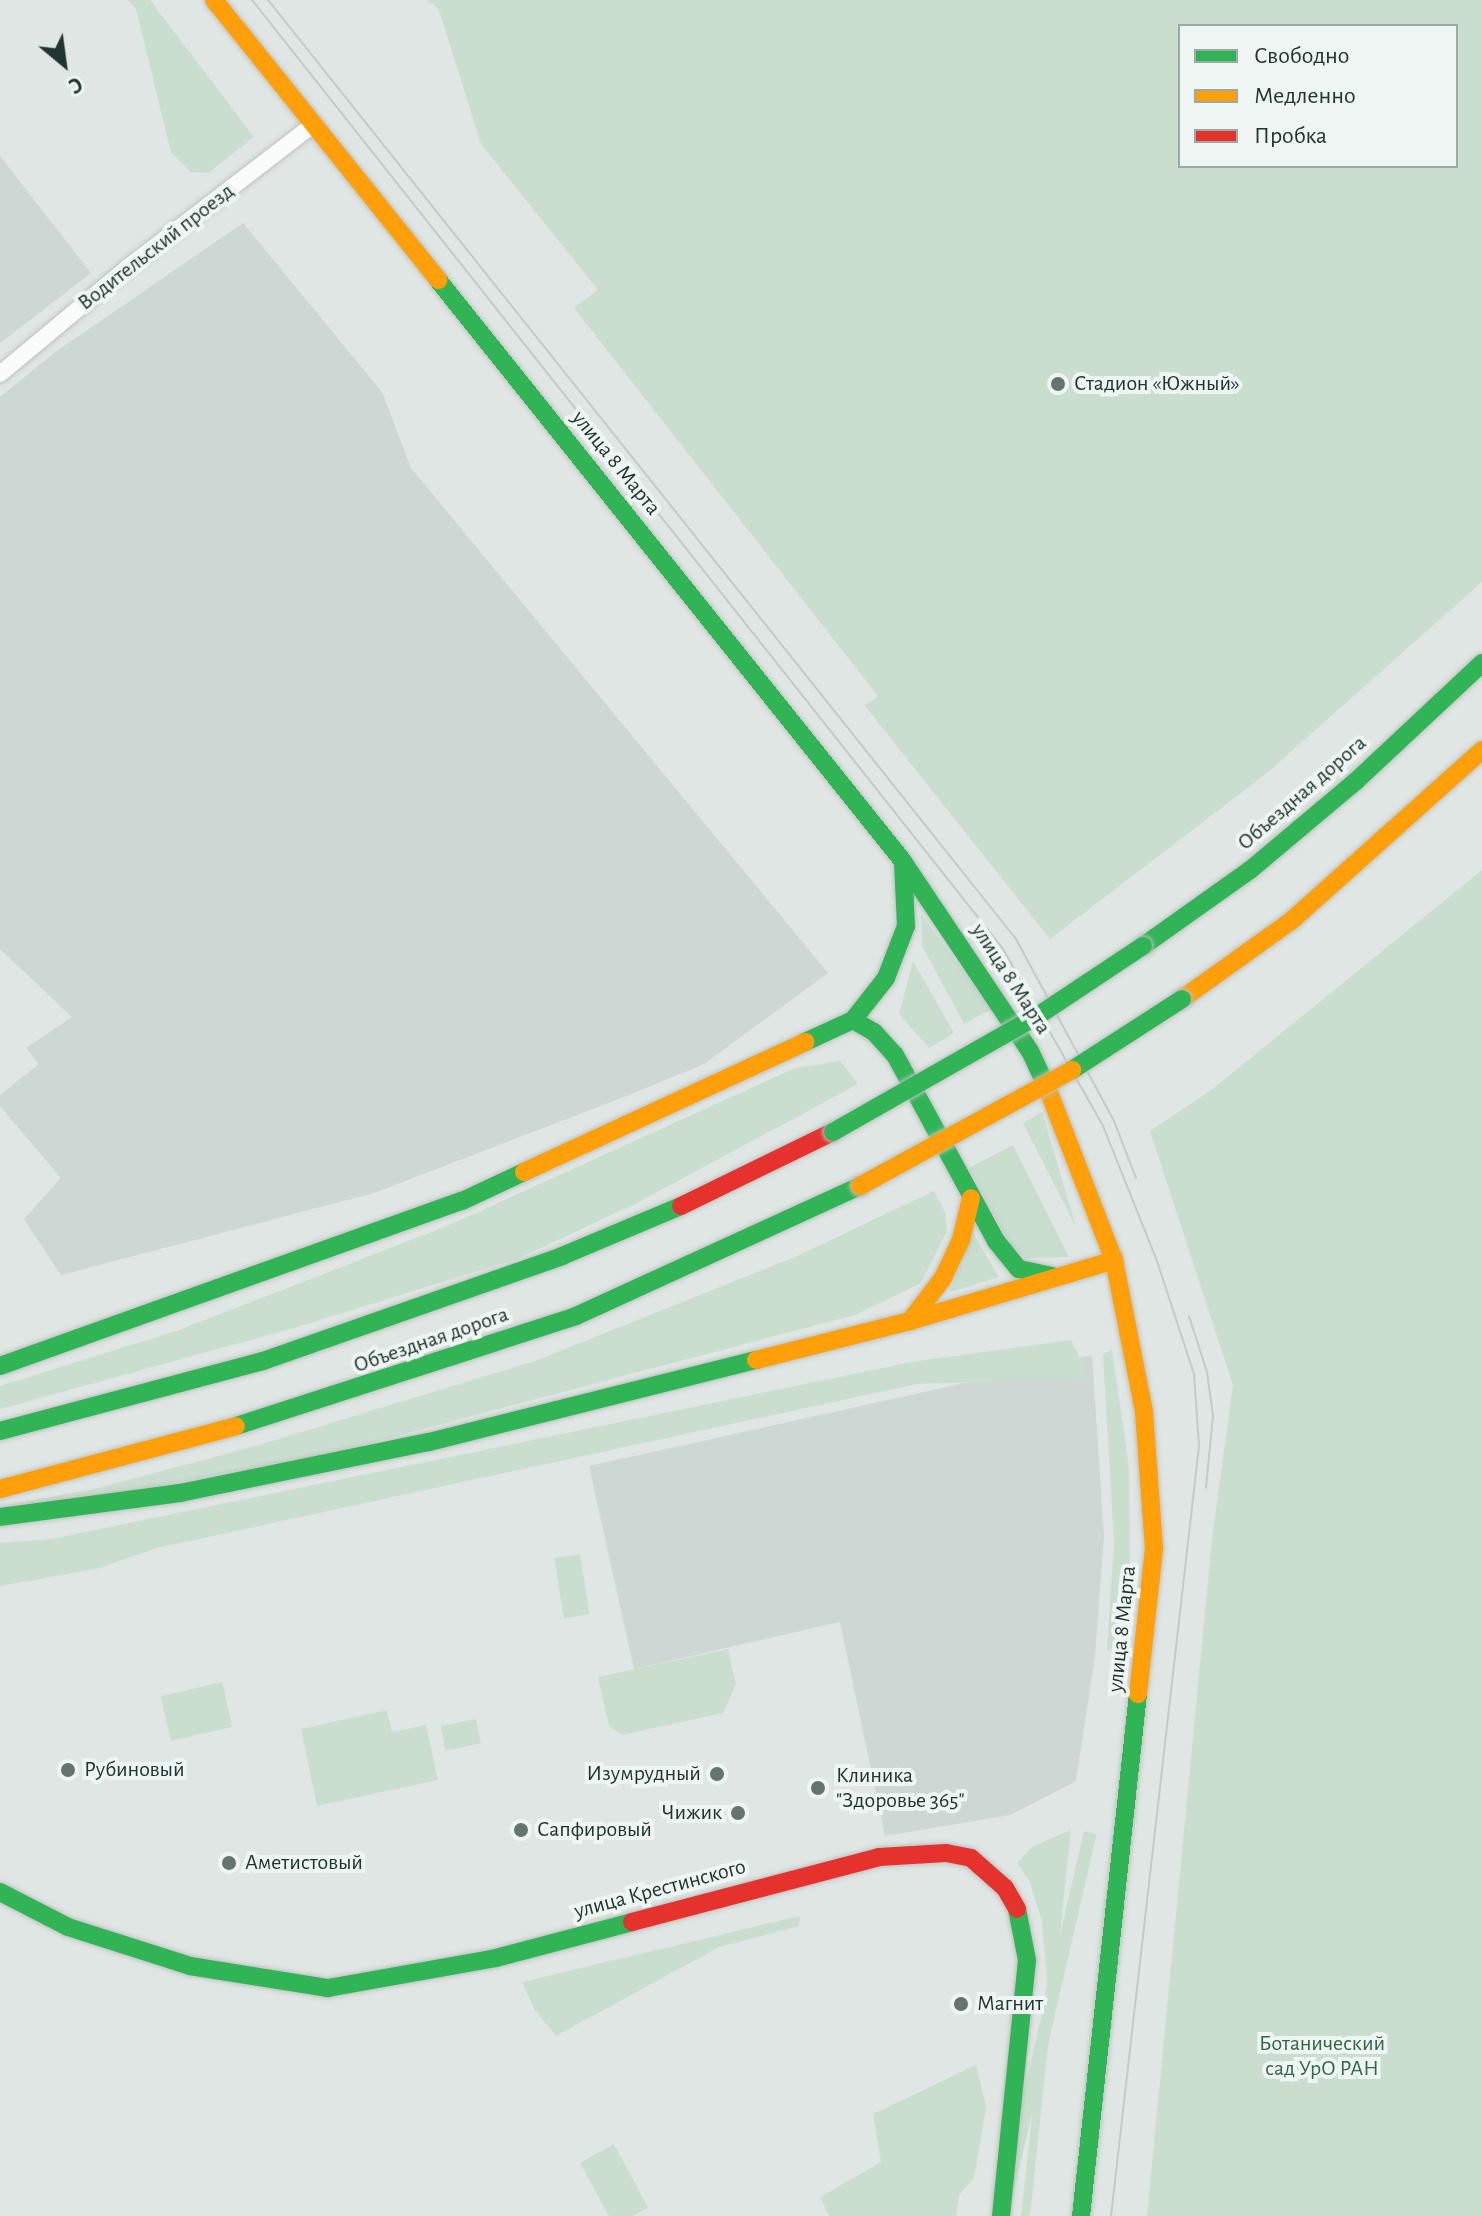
<!DOCTYPE html>
<meta charset="utf-8">
<style>
body{margin:0}
#map{position:relative;width:1482px;height:2216px;overflow:hidden;background:#e0e6e3;font-family:"Alegreya Sans",sans-serif}
div>[style]{position:absolute}
.built>*{inset:0;background:#ced7d3}
.green>*{inset:0;background:#caded0;transform-origin:0 0}
.roads{filter:drop-shadow(0 0 2px #bdc3c0) drop-shadow(0 0 2px #bdc3c0)}
.street>*{height:16px;margin:-8px;padding:0 8px;transform-origin:8px;border-radius:8px;background:#fafbfb}
.fast>*{height:18px;margin:-9px;padding:0 9px;transform-origin:9px;border-radius:9px;background:#30b455}
.slow>*{height:18px;margin:-9px;padding:0 9px;transform-origin:9px;border-radius:9px;background:#ff9f0a}
.jam>*{height:18px;margin:-9px;padding:0 9px;transform-origin:9px;border-radius:9px;background:#e5322d}
.tram>*{height:2px;margin:-1px;padding:0 1px;transform-origin:1px;border-radius:1px;background:#c5c9c8}
.bridges{filter:drop-shadow(0 0 2px #bbc3c0) drop-shadow(0 0 2px #bbc3c0)}
.fast-bridge>*{height:18px;margin:-9px;padding:0 9px;transform-origin:9px;border-radius:9px;background:#30b455}
.slow-bridge>*{height:18px;margin:-9px;padding:0 9px;transform-origin:9px;border-radius:9px;background:#ff9f0a}
.dots>*{width:22px;height:22px;translate:-50% -50%;box-sizing:border-box;border:4px solid #eef5f2;border-radius:50%}
span{translate:-50% -50%;white-space:nowrap;text-align:center;line-height:1.15;-webkit-text-stroke:8px #eef5f2;paint-order:stroke}
.street-label{font-size:22px;color:#213631}
.poi-label{font-size:22px;color:#213631}
.left{translate:0 -50%;text-align:left}
.right{translate:-100% -50%;text-align:right}
.park-label{font-size:22px;color:#2f6946}
.legend{position:absolute;left:1178px;top:24px;width:280px;height:144px;box-sizing:border-box;background:#eef5f2;border:2px solid #9ca9a5;margin:0;padding:10px 14px;list-style:none;font-size:24px;color:#213631}
.legend li{display:flex;align-items:center;gap:16px;height:40px}
.legend b{width:40px;border:2px solid #9ca9a5}
.north{position:absolute;left:24px;top:24px;width:80px;height:80px;-webkit-text-stroke:6px #eef5f2;paint-order:stroke;rotate:151deg;font-size:22px;font-weight:700;line-height:32px;text-align:center;color:#213631}
.north::after{content:'';display:block;margin:auto;width:28px;height:36px;background:#213631;clip-path:polygon(50% 0,100% 100%,50% 72%,0 100%)}
</style>
<div id="map">
<div class="built">
<div style="clip-path:polygon(0 156px,91px 273px,0 343px)"></div>
<div style="clip-path:polygon(243px 223px,382px 392px,411px 468px,828px 973px,704px 1064px,629px 1095px,374px 1193px,61px 1275px,24px 1219px,61px 1178px,0 1106px,0 1095px,39px 1064px,26px 1048px,72px 1017px,0 949px,0 397px,54px 353px)"></div>
<div style="clip-path:polygon(1092px 1355px,1104px 1536px,1095px 1656px,1076px 1781px,1010px 1815px,885px 1836px,840px 1622px,634px 1669px,589px 1466px)"></div>
</div>
<div class="green">
<div style="clip-path:polygon(128px 0,150px 0,254px 137px,208px 173px,191px 172px,171px 152px,136px 9px)"></div>
<div style="clip-path:polygon(evenodd,428px 0,1482px 0,1482px 582px,1267px 773px,1050px 939px,865px 706px,878px 696px,574px 308px,598px 290px,481px 144px,439px 10px,428px 0,1180px 26px,1456px 26px,1456px 166px,1180px 166px,1180px 26px)"></div>
<div style="clip-path:polygon(1482px 870px,1482px 2216px,1147px 2216px,1212px 1539px,1233px 1385px,1150px 1131px,1210px 1091px)"></div>
<div style="clip-path:polygon(921px 914px,991px 1009px,964px 1024px,922px 946px)"></div>
<div style="clip-path:polygon(913px 961px,954px 1033px,929px 1048px,899px 1014px)"></div>
<div style="clip-path:polygon(840px 1061px,858px 1084px,635px 1204px,517px 1259px,294px 1328px,0 1409px,0 1386px,179px 1330px,447px 1226px,795px 1068px)"></div>
<div style="clip-path:polygon(1042px 1112px,1076px 1227px,1023px 1123px)"></div>
<div style="clip-path:polygon(1013px 1145px,1069px 1257px,1025px 1258px,1011px 1246px,969px 1168px)"></div>
<div style="clip-path:polygon(934px 1191px,945px 1212px,947px 1231px,921px 1283px,855px 1315px,332px 1453px,116px 1494px,3px 1506px,98px 1488px,259px 1445px,535px 1361px,797px 1256px)"></div>
<div style="clip-path:polygon(973px 1233px,999px 1277px,950px 1292px)"></div>
<div style="clip-path:polygon(1071px 1340px,1090px 1378px,917px 1384px,157px 1548px,96px 1569px,0 1586px,0 1543px,51px 1539px,917px 1361px)"></div>
<div style="clip-path:polygon(1112px 1350px,1129px 1467px,1130px 1573px,1127px 1641px,1107px 1651px,1114px 1541px,1103px 1354px)"></div>
<div style="left:580px;top:1554px;width:61px;height:26px;rotate:81deg"></div>
<div style="clip-path:polygon(728px 1649px,736px 1684px,723px 1713px,622px 1735px,609px 1726px,598px 1677px)"></div>
<div style="left:222px;top:1682px;width:46px;height:63px;rotate:77deg"></div>
<div style="clip-path:polygon(387px 1710px,392px 1732px,426px 1725px,438px 1780px,317px 1806px,301px 1729px)"></div>
<div style="left:476px;top:1719px;width:25px;height:36px;rotate:79deg"></div>
<div style="clip-path:polygon(1071px 1830px,1030px 2216px,1021px 2216px,1047px 1981px,1042px 1921px,1030px 1882px,1017px 1863px,1033px 1846px)"></div>
<div style="left:1084px;top:1831px;width:13px;height:387px;rotate:13deg"></div>
<div style="clip-path:polygon(800px 1916px,799px 1926px,719px 1947px,556px 2036px,534px 2009px,522px 1982px)"></div>
<div style="clip-path:polygon(976px 2065px,986px 2107px,974px 2178px,959px 2195px,956px 2216px,829px 2216px,820px 2197px,881px 2162px,873px 2114px)"></div>
<div style="clip-path:polygon(614px 2144px,648px 2208px,633px 2216px,609px 2216px,580px 2163px)"></div>
</div>
<div class="roads">
<div class="street">
<div style="left:0;top:374px;width:165px;rotate:-39.8deg"></div>
<div style="left:127px;top:268px;width:236px;rotate:-37.6deg"></div>
</div>
<div class="fast">
<div style="left:438px;top:280px;width:743px;rotate:51.34deg"></div>
<div style="left:902px;top:860px;width:230px;rotate:56.2deg"></div>
<div style="left:1030px;top:1051px;width:38px;rotate:65deg"></div>
<div style="left:1143px;top:946px;width:131px;rotate:-35.4deg"></div>
<div style="left:1250px;top:870px;width:137px;rotate:-40deg"></div>
<div style="left:1355px;top:782px;width:174px;rotate:-43.1deg"></div>
<div style="left:853px;top:1020px;width:24px;rotate:30deg"></div>
<div style="left:874px;top:1032px;width:31px;rotate:48deg"></div>
<div style="left:895px;top:1055px;width:212px;rotate:61.5deg"></div>
<div style="left:996px;top:1241px;width:36px;rotate:51deg"></div>
<div style="left:1019px;top:1269px;width:34px;rotate:12deg"></div>
<div style="left:805px;top:1042px;width:53px;rotate:-24.6deg"></div>
<div style="left:853px;top:1020px;width:53px;rotate:-51.8deg"></div>
<div style="left:886px;top:978px;width:56px;rotate:-69deg"></div>
<div style="left:906px;top:926px;width:63px;rotate:-92.7deg"></div>
<div style="left:0;top:1366px;width:491px;rotate:-19.7deg"></div>
<div style="left:462px;top:1201px;width:68px;rotate:-25.1deg"></div>
<div style="left:236px;top:1426px;width:357px;rotate:-17.9deg"></div>
<div style="left:576px;top:1316px;width:312px;rotate:-24.6deg"></div>
<div style="left:0;top:1431px;width:272px;rotate:-14.9deg"></div>
<div style="left:263px;top:1361px;width:317px;rotate:-19.3deg"></div>
<div style="left:562px;top:1256px;width:129px;rotate:-22.8deg"></div>
<div style="left:0;top:1517px;width:182px;rotate:-7.6deg"></div>
<div style="left:180px;top:1493px;width:254px;rotate:-11.6deg"></div>
<div style="left:429px;top:1442px;width:337px;rotate:-14.1deg"></div>
<div style="left:0;top:1892px;width:76px;rotate:27.2deg"></div>
<div style="left:68px;top:1927px;width:128px;rotate:17.7deg"></div>
<div style="left:190px;top:1966px;width:140px;rotate:9.1deg"></div>
<div style="left:328px;top:1988px;width:171px;rotate:-10.1deg"></div>
<div style="left:496px;top:1958px;width:141px;rotate:-14.8deg"></div>
<div style="left:1001px;top:2216px;width:257px;rotate:-84.2deg"></div>
<div style="left:1027px;top:1960px;width:52px;rotate:-101.1deg"></div>
<div style="left:1081px;top:2216px;width:525px;rotate:-83.77deg"></div>
</div>
<div class="slow">
<div style="left:214px;top:0;width:359px;rotate:51.3deg"></div>
<div style="left:1182px;top:999px;width:134px;rotate:-35.6deg"></div>
<div style="left:1291px;top:921px;width:256px;rotate:-41.8deg"></div>
<div style="left:524px;top:1172px;width:310px;rotate:-24.8deg"></div>
<div style="left:1114px;top:1260px;width:155px;rotate:78.8deg"></div>
<div style="left:1144px;top:1412px;width:137px;rotate:85.8deg"></div>
<div style="left:1154px;top:1549px;width:146px;rotate:96.3deg"></div>
<div style="left:910px;top:1321px;width:54px;rotate:-52.5deg"></div>
<div style="left:943px;top:1278px;width:42px;rotate:-64.7deg"></div>
<div style="left:961px;top:1240px;width:43px;rotate:-76.6deg"></div>
<div style="left:756px;top:1360px;width:159px;rotate:-14.2deg"></div>
<div style="left:910px;top:1321px;width:213px;rotate:-16.6deg"></div>
<div style="left:1114px;top:1260px;width:188px;rotate:-111.2deg"></div>
<div style="left:0;top:1489px;width:244px;rotate:-14.9deg"></div>
</div>
<div class="jam">
<div style="left:681px;top:1206px;width:169px;rotate:-26deg"></div>
<div style="left:632px;top:1922px;width:255px;rotate:-14.7deg"></div>
<div style="left:879px;top:1857px;width:67px;rotate:-3.4deg"></div>
<div style="left:946px;top:1853px;width:25px;rotate:11deg"></div>
<div style="left:971px;top:1858px;width:45px;rotate:41.4deg"></div>
<div style="left:1005px;top:1888px;width:24px;rotate:60deg"></div>
</div>
</div>
<div class="tram">
<div style="left:252px;top:0;width:1210px;rotate:51.64deg"></div>
<div style="left:1003px;top:949px;width:203px;rotate:60.5deg"></div>
<div style="left:1103px;top:1126px;width:145px;rotate:68.2deg"></div>
<div style="left:1157px;top:1261px;width:119px;rotate:71.9deg"></div>
<div style="left:1194px;top:1374px;width:72px;rotate:86deg"></div>
<div style="left:1199px;top:1446px;width:775px;rotate:96.52deg"></div>
<div style="left:268px;top:0;width:1201px;rotate:51.46deg"></div>
<div style="left:1016px;top:939px;width:207px;rotate:61.7deg"></div>
<div style="left:1114px;top:1121px;width:61px;rotate:68.9deg"></div>
<div style="left:1189px;top:1316px;width:59px;rotate:72.2deg"></div>
<div style="left:1207px;top:1372px;width:44px;rotate:82.2deg"></div>
<div style="left:1213px;top:1416px;width:72px;rotate:95.6deg"></div>
</div>
<div class="bridges">
<div class="fast-bridge">
<div style="left:1072px;top:1070px;width:131px;rotate:-32.8deg"></div>
<div style="left:833px;top:1132px;width:237px;rotate:-29.6deg"></div>
<div style="left:1039px;top:1015px;width:125px;rotate:-33.6deg"></div>
</div>
<div class="slow-bridge">
<div style="left:860px;top:1186px;width:242px;rotate:-28.7deg"></div>
</div>
</div>
<div class="dots">
<div style="left:1058px;top:384px;background:#64746f"></div>
<div style="left:68px;top:1770px;background:#64746f"></div>
<div style="left:717px;top:1774px;background:#64746f"></div>
<div style="left:818px;top:1788px;background:#64746f"></div>
<div style="left:738px;top:1813px;background:#64746f"></div>
<div style="left:521px;top:1830px;background:#64746f"></div>
<div style="left:229px;top:1863px;background:#64746f"></div>
<div style="left:961px;top:2004px;background:#64746f"></div>
</div>
<div class="street-label">
<span style="left:156px;top:247px;rotate:-38deg">Водительский проезд</span>
<span style="left:616px;top:463px;rotate:51deg">улица 8 Марта</span>
<span style="left:1302px;top:793px;rotate:-41deg">Объездная дорога</span>
<span style="left:1011px;top:979px;rotate:57deg">улица 8 Марта</span>
<span style="left:431px;top:1340px;rotate:-19deg">Объездная дорога</span>
<span style="left:1122px;top:1629px;rotate:-84deg">улица 8 Марта</span>
<span style="left:660px;top:1889px;rotate:-15deg">улица Крестинского</span>
</div>
<div class="poi-label">
<span class="left" style="left:1074px;top:384px">Стадион «Южный»</span>
<span class="left" style="left:84px;top:1770px">Рубиновый</span>
<span class="right" style="left:701px;top:1774px">Изумрудный</span>
<span class="left" style="left:836px;top:1788px">Клиника<br>"Здоровье 365"</span>
<span class="right" style="left:722px;top:1813px">Чижик</span>
<span class="left" style="left:537px;top:1830px">Сапфировый</span>
<span class="left" style="left:245px;top:1863px">Аметистовый</span>
<span class="left" style="left:977px;top:2004px">Магнит</span>
</div>
<div class="park-label">
<span style="left:1322px;top:2056px">Ботанический<br>сад УрО РАН</span>
</div>
<ul class="legend">
<li><b style="height:10px;background:#30b455"></b>Свободно</li>
<li><b style="height:10px;background:#ff9f0a"></b>Медленно</li>
<li><b style="height:10px;background:#e5322d"></b>Пробка</li>
</ul>
<div class="north">С</div>
</div>
